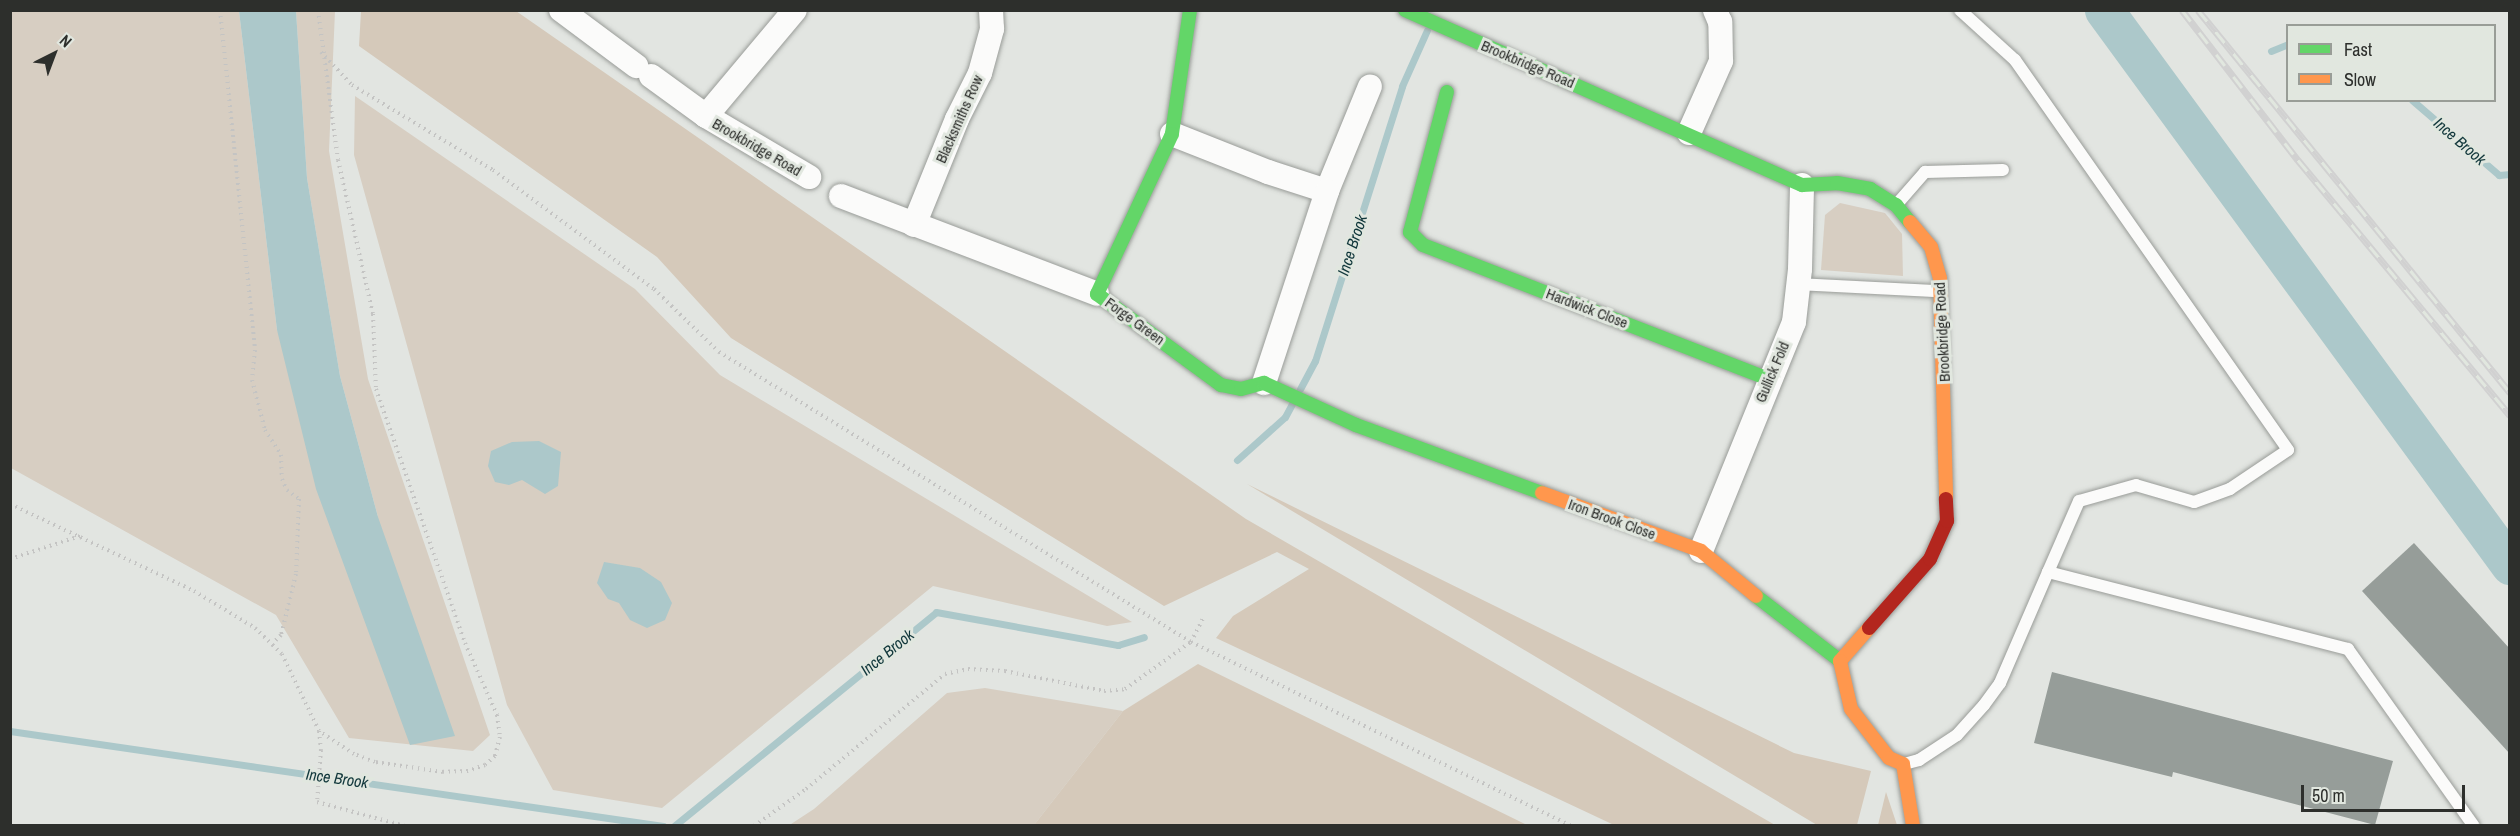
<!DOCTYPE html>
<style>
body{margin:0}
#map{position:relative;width:2520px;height:836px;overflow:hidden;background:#e2e5e1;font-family:"Archivo Narrow",sans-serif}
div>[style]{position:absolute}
.green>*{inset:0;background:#d7cec2}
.forest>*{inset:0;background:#d5c9ba}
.water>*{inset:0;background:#acc8ca}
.stream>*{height:7px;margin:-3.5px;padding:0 3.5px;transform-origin:3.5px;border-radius:3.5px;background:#acc8ca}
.river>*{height:39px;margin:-19.5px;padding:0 19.5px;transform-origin:19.5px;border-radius:19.5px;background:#acc8ca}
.building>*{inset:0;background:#969d99}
.path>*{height:4px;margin-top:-2px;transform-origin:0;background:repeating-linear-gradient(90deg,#c4c4c3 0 1.5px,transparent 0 6px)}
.roads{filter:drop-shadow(0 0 2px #999c98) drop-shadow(0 0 2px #999c98)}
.lane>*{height:12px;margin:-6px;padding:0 6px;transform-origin:6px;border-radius:6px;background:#fbfbfa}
.street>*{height:24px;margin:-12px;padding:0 12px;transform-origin:12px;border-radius:12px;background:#fbfbfa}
.fast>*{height:14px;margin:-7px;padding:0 7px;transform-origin:7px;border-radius:7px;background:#63d668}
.slow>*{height:14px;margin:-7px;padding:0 7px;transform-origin:7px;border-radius:7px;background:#ff974d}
.jam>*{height:14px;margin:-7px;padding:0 7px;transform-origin:7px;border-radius:7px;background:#b3261e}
.rail>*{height:7px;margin-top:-3.5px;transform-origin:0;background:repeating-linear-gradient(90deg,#e1e7df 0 14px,#d1d1d1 0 28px);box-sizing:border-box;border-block:2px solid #d1d1d1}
span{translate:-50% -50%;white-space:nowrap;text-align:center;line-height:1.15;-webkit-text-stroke:6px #e1e7df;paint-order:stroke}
.street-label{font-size:15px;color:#2d2f2c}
.water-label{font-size:16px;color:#11373b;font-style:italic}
.frame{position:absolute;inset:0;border:12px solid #2d2f2c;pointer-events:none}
.legend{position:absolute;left:2286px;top:24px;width:210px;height:78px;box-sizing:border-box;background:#e1e7df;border:2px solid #999d97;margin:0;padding:8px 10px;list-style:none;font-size:18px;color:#2d2f2c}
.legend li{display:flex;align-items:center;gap:12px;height:30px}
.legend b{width:30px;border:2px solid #999d97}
.north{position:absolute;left:24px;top:24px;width:60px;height:60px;-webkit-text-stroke:4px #e1e7df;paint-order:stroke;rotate:42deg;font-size:16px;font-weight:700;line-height:24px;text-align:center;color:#2d2f2c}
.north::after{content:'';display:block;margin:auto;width:21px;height:27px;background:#2d2f2c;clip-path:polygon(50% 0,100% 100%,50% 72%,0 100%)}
.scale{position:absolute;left:2301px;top:785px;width:164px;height:27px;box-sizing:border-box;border:3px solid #2d2f2c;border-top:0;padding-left:8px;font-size:18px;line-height:21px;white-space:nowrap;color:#2d2f2c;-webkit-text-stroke:4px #e1e7df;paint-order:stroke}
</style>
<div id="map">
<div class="green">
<div style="clip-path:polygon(11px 11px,239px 11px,277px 330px,378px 517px,340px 376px,307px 178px,296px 11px,335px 11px,329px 151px,368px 379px,490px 735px,473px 751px,349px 738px,276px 615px,11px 468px)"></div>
<div style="clip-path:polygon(355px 96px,635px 289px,720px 375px,1132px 622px,1107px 626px,933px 586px,662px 808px,553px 790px,507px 705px,354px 155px)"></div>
<div style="clip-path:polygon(1840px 203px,1885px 213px,1902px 234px,1903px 276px,1821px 270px,1825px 215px)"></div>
<div style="clip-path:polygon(985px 688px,1123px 711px,1034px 825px,788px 826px,814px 809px,947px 693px)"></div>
</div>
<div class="forest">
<div style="clip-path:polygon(361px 11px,516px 11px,1246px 519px,1775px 825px,1614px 825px,1216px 638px,1233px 616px,1309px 569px,1277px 552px,1164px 606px,731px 338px,657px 257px,359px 46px)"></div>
<div style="clip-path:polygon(1247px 484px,1794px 753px,1871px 771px,1857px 825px,1817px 825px)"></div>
<div style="clip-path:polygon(1198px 664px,1527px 825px,1034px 825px,1123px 711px)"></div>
<div style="clip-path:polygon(1886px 792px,1897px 825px,1878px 825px)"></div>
</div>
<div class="water">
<div style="clip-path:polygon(239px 11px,296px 11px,307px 178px,340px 376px,378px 517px,455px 736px,410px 745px,316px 489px,277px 330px)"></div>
<div style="clip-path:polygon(539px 441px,561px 452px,558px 486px,545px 494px,522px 480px,509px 485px,495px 482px,488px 466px,491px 451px,512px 442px)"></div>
<div style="clip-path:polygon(604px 562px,640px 568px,661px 582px,672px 603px,665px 620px,647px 628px,630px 620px,619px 603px,608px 599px,597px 583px)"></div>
</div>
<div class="stream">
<div style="left:2271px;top:51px;width:18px;rotate:-22deg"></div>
<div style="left:2412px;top:100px;width:115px;rotate:40.8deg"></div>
<div style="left:2499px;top:175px;width:11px;rotate:-5deg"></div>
<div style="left:1300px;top:389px;width:32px;rotate:-62deg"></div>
<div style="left:1315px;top:361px;width:288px;rotate:-72.4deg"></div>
<div style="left:1402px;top:86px;width:61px;rotate:-65.9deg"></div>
<div style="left:1237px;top:460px;width:64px;rotate:-41.9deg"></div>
<div style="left:1285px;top:417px;width:15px;rotate:-62deg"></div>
<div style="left:10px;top:731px;width:660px;rotate:8.28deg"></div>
<div style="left:674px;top:826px;width:338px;rotate:-39.2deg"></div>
<div style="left:936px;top:612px;width:185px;rotate:10.3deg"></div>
<div style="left:1118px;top:645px;width:27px;rotate:-17deg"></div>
</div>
<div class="river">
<div style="left:2104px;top:10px;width:688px;rotate:53.81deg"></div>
</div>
<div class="building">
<div style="clip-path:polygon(2414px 543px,2510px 649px,2510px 754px,2362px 591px)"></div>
<div style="clip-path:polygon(2052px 672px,2393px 761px,2375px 825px,2173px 772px,2172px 777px,2034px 743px)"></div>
</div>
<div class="path">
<div style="left:220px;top:10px;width:342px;rotate:84.1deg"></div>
<div style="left:255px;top:350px;width:30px;rotate:96deg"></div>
<div style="left:252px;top:380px;width:52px;rotate:75.4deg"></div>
<div style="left:265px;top:430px;width:30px;rotate:57deg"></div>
<div style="left:281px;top:455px;width:24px;rotate:88deg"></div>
<div style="left:282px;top:479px;width:12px;rotate:66deg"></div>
<div style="left:287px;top:490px;width:15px;rotate:37deg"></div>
<div style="left:299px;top:499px;width:75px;rotate:92.3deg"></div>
<div style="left:296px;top:574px;width:63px;rotate:103.8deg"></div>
<div style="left:281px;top:635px;width:11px;rotate:135deg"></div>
<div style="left:318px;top:10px;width:151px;rotate:82.4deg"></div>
<div style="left:338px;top:160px;width:158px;rotate:77.2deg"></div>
<div style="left:373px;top:314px;width:75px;rotate:87.7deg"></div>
<div style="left:376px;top:389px;width:269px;rotate:70.7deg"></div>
<div style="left:465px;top:643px;width:79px;rotate:66deg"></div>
<div style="left:497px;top:715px;width:22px;rotate:82deg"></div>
<div style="left:500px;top:737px;width:20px;rotate:105deg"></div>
<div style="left:495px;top:756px;width:13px;rotate:138deg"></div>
<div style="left:485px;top:765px;width:18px;rotate:161deg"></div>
<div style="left:468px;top:771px;width:25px;rotate:178deg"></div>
<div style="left:443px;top:772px;width:69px;rotate:-171.6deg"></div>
<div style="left:375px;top:762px;width:22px;rotate:-159deg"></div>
<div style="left:354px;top:754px;width:42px;rotate:-146.7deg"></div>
<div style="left:321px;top:52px;width:45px;rotate:46.8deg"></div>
<div style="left:352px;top:85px;width:165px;rotate:31.1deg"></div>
<div style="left:493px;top:170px;width:200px;rotate:36.5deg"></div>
<div style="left:654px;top:289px;width:91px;rotate:44.1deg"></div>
<div style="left:719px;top:352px;width:554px;rotate:31.57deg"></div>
<div style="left:1191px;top:642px;width:422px;rotate:25.8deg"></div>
<div style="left:10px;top:504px;width:204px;rotate:25.3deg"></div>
<div style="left:194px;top:591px;width:71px;rotate:31.2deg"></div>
<div style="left:255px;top:628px;width:37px;rotate:44deg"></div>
<div style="left:282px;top:654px;width:85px;rotate:64.3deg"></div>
<div style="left:319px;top:731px;width:19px;rotate:84deg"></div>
<div style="left:321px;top:750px;width:52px;rotate:94.4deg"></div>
<div style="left:317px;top:802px;width:91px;rotate:15.3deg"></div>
<div style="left:10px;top:559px;width:74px;rotate:-18.2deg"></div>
<div style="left:754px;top:826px;width:64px;rotate:-35.4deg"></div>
<div style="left:806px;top:789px;width:180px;rotate:-39.6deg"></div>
<div style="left:945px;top:674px;width:24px;rotate:-12deg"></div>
<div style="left:968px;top:669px;width:37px;rotate:3deg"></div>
<div style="left:1005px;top:671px;width:101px;rotate:11.4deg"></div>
<div style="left:1104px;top:691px;width:21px;rotate:-5deg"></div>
<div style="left:1125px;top:689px;width:81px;rotate:-35.5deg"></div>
<div style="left:1191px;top:642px;width:29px;rotate:-63deg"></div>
</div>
<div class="roads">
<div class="lane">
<div style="left:1960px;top:10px;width:74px;rotate:42.3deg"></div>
<div style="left:2015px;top:60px;width:476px;rotate:55deg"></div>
<div style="left:2288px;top:450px;width:70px;rotate:146.1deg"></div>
<div style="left:2230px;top:489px;width:38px;rotate:160deg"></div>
<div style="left:2194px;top:502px;width:60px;rotate:-163.7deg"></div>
<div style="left:2136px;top:485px;width:59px;rotate:164.3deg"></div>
<div style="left:2079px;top:501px;width:77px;rotate:113.6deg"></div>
<div style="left:1897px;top:204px;width:43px;rotate:-48.8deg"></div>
<div style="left:1925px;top:172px;width:78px;rotate:-1.5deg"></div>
<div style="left:1798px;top:284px;width:140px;rotate:2.9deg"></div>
<div style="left:1904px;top:764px;width:16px;rotate:-15deg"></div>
<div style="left:1919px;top:760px;width:45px;rotate:-33.3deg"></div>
<div style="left:1957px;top:735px;width:40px;rotate:-48deg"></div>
<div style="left:1984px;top:705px;width:27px;rotate:-54deg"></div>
<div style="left:2000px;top:683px;width:121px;rotate:-66.6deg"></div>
<div style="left:2048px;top:572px;width:310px;rotate:14.4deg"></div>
<div style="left:2348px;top:649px;width:217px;rotate:54.6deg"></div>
</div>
<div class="street">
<div style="left:561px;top:10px;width:94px;rotate:36.7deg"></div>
<div style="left:651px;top:76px;width:68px;rotate:36deg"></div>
<div style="left:706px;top:116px;width:120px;rotate:30.6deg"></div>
<div style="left:706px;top:116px;width:138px;rotate:-50deg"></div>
<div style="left:1689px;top:133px;width:79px;rotate:-66deg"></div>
<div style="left:1721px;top:61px;width:39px;rotate:-91deg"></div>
<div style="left:1720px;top:22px;width:13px;rotate:-113deg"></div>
<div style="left:1172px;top:134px;width:103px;rotate:21.6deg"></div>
<div style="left:1268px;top:172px;width:62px;rotate:17.9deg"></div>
<div style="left:1327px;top:191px;width:113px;rotate:-67.7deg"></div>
<div style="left:841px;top:196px;width:274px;rotate:20.9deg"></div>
<div style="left:914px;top:225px;width:114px;rotate:-67.9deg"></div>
<div style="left:957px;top:119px;width:51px;rotate:-63.4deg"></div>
<div style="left:980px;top:73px;width:46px;rotate:-74.7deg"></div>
<div style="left:992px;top:29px;width:19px;rotate:-93deg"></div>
<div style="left:1264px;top:383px;width:202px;rotate:-71.8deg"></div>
<div style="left:1701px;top:551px;width:247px;rotate:-67.9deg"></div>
<div style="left:1794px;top:322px;width:53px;rotate:-83.5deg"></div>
<div style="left:1800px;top:269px;width:84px;rotate:-88.6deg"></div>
</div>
<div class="fast">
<div style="left:1190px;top:10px;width:125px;rotate:98.3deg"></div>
<div style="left:1172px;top:134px;width:177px;rotate:115.1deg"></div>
<div style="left:1097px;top:294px;width:154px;rotate:36.3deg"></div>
<div style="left:1221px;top:385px;width:20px;rotate:11deg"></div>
<div style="left:1241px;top:389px;width:24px;rotate:-15deg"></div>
<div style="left:1264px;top:383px;width:101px;rotate:24.5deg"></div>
<div style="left:1356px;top:425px;width:198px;rotate:20.1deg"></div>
<div style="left:1405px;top:10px;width:434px;rotate:23.8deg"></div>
<div style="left:1802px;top:185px;width:35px;rotate:-3deg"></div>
<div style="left:1837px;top:183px;width:34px;rotate:10deg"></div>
<div style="left:1870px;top:189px;width:31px;rotate:32deg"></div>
<div style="left:1896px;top:205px;width:22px;rotate:51deg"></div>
<div style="left:1447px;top:92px;width:145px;rotate:104.8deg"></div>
<div style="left:1410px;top:232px;width:18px;rotate:45deg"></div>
<div style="left:1423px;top:245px;width:370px;rotate:21.2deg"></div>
<div style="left:1756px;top:596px;width:106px;rotate:37.7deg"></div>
</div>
<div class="slow">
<div style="left:1910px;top:222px;width:33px;rotate:50deg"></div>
<div style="left:1931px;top:247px;width:32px;rotate:74deg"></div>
<div style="left:1940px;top:278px;width:221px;rotate:88.4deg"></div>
<div style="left:1542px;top:493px;width:169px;rotate:20deg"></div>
<div style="left:1701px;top:551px;width:71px;rotate:39.3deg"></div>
<div style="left:1869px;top:628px;width:44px;rotate:131.3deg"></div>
<div style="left:1840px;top:661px;width:49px;rotate:77.1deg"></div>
<div style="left:1851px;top:709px;width:62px;rotate:52.2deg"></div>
<div style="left:1889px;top:758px;width:15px;rotate:23deg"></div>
<div style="left:1903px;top:764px;width:63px;rotate:80.8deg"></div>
</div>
<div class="jam">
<div style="left:1869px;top:628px;width:92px;rotate:-48.5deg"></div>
<div style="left:1930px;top:559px;width:42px;rotate:-65.9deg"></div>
<div style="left:1947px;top:521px;width:22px;rotate:-93deg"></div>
</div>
</div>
<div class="rail">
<div style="left:2182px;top:10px;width:190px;rotate:52.3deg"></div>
<div style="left:2298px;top:160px;width:332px;rotate:50.3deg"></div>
<div style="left:2198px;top:10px;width:494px;rotate:50.8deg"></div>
</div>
<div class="street-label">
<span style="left:1528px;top:64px;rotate:23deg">Brookbridge Road</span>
<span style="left:959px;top:119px;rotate:-66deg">Blacksmiths Row</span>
<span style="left:757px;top:147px;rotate:30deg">Brookbridge Road</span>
<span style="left:1587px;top:308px;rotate:21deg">Hardwick Close</span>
<span style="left:1135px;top:321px;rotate:36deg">Forge Green</span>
<span style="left:1942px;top:332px;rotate:-93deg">Brookbridge Road</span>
<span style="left:1772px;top:372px;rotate:-67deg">Gullick Fold</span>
<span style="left:1612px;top:519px;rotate:20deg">Iron Brook Close</span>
</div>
<div class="water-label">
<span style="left:2460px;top:141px;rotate:41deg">Ince Brook</span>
<span style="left:1352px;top:245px;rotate:-72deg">Ince Brook</span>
<span style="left:887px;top:652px;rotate:-39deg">Ince Brook</span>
<span style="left:337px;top:778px;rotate:8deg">Ince Brook</span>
</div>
<div class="frame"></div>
<ul class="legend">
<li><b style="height:8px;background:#63d668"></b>Fast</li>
<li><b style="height:8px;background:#ff974d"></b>Slow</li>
</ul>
<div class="north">N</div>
<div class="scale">50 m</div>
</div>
